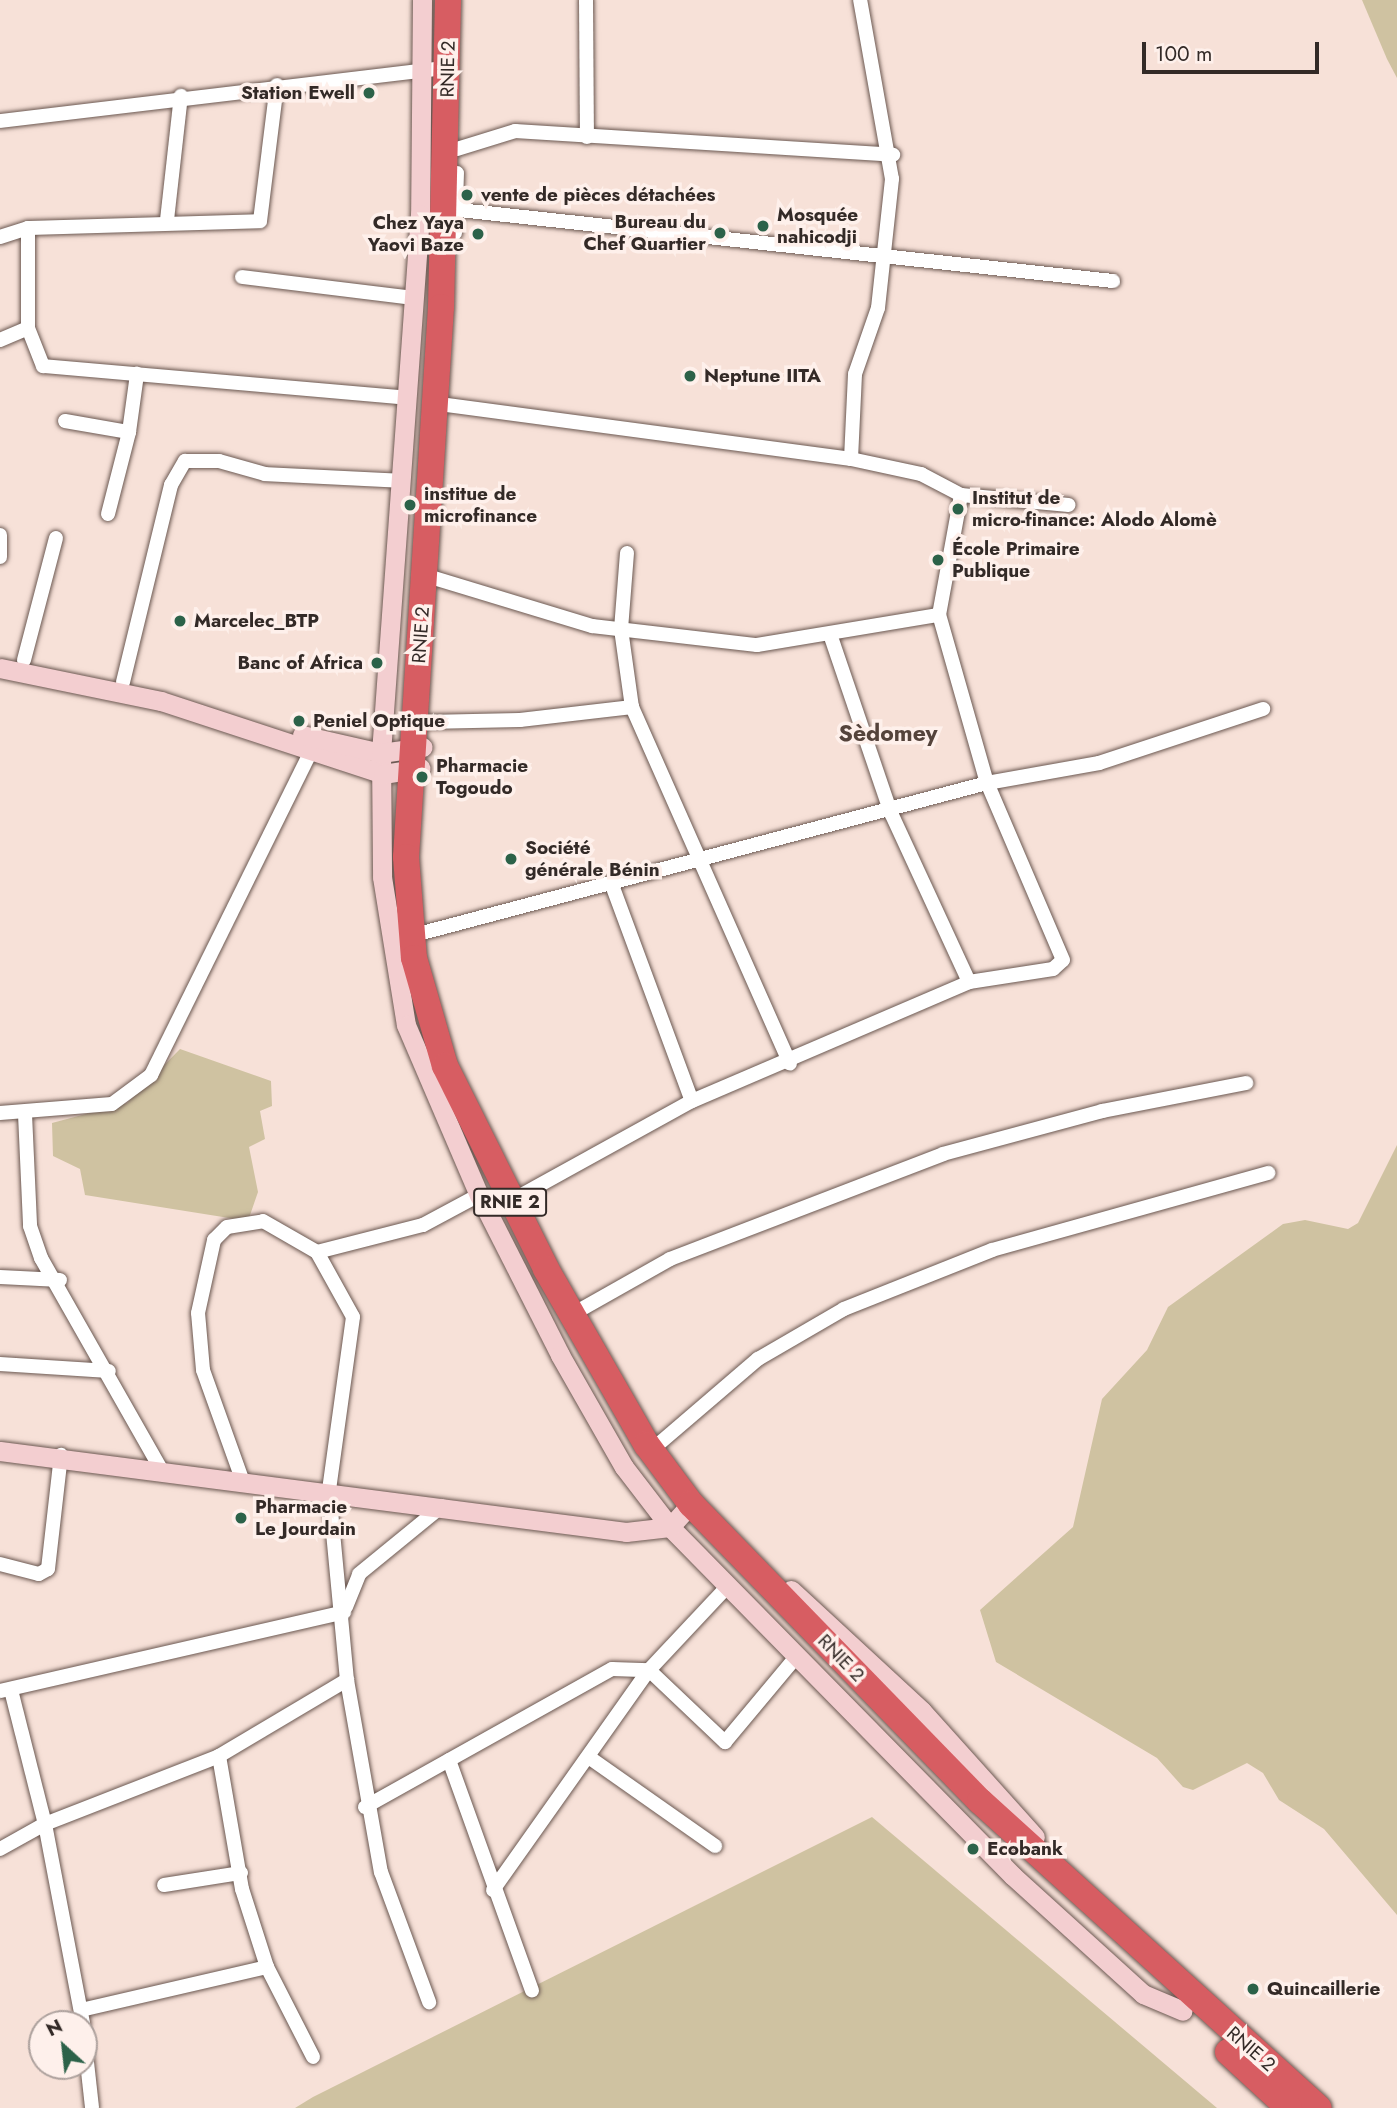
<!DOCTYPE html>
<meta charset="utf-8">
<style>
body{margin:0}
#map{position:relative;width:1397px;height:2108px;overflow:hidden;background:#f7e1d8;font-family:Jost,sans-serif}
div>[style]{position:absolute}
.green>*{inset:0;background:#cfc2a1}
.roads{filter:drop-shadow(0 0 2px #6b5851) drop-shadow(0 0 2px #6b5851)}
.street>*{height:14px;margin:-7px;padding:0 7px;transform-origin:7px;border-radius:7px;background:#fff}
.secondary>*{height:19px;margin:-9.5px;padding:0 9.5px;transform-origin:9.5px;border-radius:9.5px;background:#f3ced0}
.highway>*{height:26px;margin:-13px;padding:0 13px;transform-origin:13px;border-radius:13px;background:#d75d62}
.dots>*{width:19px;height:19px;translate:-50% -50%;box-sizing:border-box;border:4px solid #fef0eb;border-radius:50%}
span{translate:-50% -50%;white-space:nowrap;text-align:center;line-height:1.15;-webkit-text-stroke:7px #fef0eb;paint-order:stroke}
.shield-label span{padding:2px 5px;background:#fef0eb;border:2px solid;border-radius:5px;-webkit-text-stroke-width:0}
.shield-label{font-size:18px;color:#332a27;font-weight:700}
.street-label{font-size:19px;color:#332a27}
.poi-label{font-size:19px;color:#332a27;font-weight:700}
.right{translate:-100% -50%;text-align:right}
.left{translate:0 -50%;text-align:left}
.quarter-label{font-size:23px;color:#54433b;font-weight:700}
.north{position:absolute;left:28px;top:2010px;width:70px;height:70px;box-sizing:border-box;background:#fef0eb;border:2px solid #ada19d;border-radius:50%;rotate:333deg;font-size:19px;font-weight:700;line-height:28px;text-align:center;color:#332a27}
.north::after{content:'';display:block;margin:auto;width:24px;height:32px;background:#2c6249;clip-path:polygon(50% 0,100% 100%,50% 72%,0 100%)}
.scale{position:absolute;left:1142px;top:42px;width:177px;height:32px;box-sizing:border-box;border:4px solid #332a27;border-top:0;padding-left:9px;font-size:21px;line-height:24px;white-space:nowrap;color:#332a27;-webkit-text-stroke:5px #fef0eb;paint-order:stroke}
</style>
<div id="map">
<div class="green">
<div style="clip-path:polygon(1362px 0,1397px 0,1397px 78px,1387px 59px)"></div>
<div style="clip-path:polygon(180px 1049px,271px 1081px,272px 1106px,260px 1111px,265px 1139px,249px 1147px,258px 1192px,248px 1221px,85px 1195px,80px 1169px,53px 1156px,52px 1123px,127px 1103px)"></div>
<div style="clip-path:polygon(1397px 1145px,1397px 1915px,1324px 1829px,1279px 1800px,1263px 1773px,1247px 1763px,1193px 1790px,1183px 1787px,1157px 1758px,996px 1662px,980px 1610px,1073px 1527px,1102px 1399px,1147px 1350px,1168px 1307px,1283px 1224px,1305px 1220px,1348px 1229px,1358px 1223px)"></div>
<div style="clip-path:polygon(872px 1817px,1217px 2108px,295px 2108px,313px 2097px)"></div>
</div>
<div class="roads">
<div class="street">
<div style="left:586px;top:0;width:137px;rotate:89.6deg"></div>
<div style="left:0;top:121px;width:438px;rotate:-6.8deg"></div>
<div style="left:457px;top:149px;width:61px;rotate:-17.2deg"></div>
<div style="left:515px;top:131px;width:379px;rotate:3.6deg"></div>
<div style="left:450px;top:209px;width:667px;rotate:6.2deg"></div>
<div style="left:167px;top:220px;width:125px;rotate:-83.6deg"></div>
<div style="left:28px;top:228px;width:100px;rotate:90deg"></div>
<div style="left:28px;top:328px;width:41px;rotate:68.5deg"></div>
<div style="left:43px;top:366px;width:367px;rotate:5deg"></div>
<div style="left:455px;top:233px;width:60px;rotate:-88.1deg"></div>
<div style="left:0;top:237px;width:29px;rotate:-18deg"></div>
<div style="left:28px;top:228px;width:232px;rotate:-1.7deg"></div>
<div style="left:260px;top:221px;width:137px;rotate:-82.9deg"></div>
<div style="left:242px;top:277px;width:172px;rotate:7deg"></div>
<div style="left:0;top:340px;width:30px;rotate:-23deg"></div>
<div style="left:447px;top:405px;width:408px;rotate:7.6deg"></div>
<div style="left:851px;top:459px;width:72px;rotate:12.1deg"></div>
<div style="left:921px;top:474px;width:45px;rotate:27.7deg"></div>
<div style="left:961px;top:495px;width:108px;rotate:5.3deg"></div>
<div style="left:65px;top:421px;width:65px;rotate:9.8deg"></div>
<div style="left:129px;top:432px;width:59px;rotate:-82.1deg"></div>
<div style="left:851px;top:459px;width:85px;rotate:-87.3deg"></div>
<div style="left:855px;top:374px;width:70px;rotate:-70.8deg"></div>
<div style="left:878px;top:308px;width:130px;rotate:-83.8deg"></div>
<div style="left:892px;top:179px;width:182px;rotate:-100.1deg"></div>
<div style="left:108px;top:514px;width:85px;rotate:-75.6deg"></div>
<div style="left:0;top:535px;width:22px;rotate:90deg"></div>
<div style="left:627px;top:553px;width:76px;rotate:94.5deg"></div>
<div style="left:621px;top:629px;width:79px;rotate:82deg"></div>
<div style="left:632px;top:707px;width:390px;rotate:66.1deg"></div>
<div style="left:434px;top:578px;width:165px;rotate:16.9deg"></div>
<div style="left:592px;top:626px;width:166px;rotate:6.6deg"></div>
<div style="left:757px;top:645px;width:184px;rotate:-9.4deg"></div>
<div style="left:831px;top:637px;width:186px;rotate:71.2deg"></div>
<div style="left:891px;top:813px;width:186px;rotate:65.2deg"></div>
<div style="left:24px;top:660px;width:126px;rotate:-75.3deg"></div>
<div style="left:123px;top:682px;width:203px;rotate:-76.3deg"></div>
<div style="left:171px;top:485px;width:28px;rotate:-60deg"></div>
<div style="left:185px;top:461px;width:34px"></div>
<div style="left:219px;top:461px;width:48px;rotate:15.8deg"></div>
<div style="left:265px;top:474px;width:138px;rotate:2.9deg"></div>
<div style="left:426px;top:722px;width:94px;rotate:-1.2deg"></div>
<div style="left:520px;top:720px;width:113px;rotate:-6.6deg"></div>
<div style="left:612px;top:885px;width:230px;rotate:69.7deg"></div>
<div style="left:422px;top:933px;width:585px;rotate:-14.87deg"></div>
<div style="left:987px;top:783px;width:114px;rotate:-10.1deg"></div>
<div style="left:1099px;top:763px;width:173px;rotate:-18.2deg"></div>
<div style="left:0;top:1113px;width:112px;rotate:-4.6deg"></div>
<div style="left:112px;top:1104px;width:49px;rotate:-36.6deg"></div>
<div style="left:151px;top:1075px;width:364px;rotate:-63.7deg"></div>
<div style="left:25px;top:1114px;width:112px;rotate:87.4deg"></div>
<div style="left:30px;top:1226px;width:34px;rotate:71deg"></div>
<div style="left:41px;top:1258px;width:243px;rotate:60.4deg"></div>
<div style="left:518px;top:1197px;width:199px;rotate:-28.9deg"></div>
<div style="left:692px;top:1101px;width:301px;rotate:-23.2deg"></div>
<div style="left:969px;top:982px;width:85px;rotate:-8.8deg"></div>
<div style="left:1053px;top:969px;width:13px;rotate:-42deg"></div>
<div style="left:1063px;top:960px;width:193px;rotate:-113.2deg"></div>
<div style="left:987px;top:783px;width:175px;rotate:-105.9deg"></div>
<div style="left:939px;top:615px;width:122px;rotate:-79.6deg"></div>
<div style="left:317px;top:1252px;width:109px;rotate:-14.3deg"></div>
<div style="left:423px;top:1225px;width:64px;rotate:-28.2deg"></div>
<div style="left:0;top:1277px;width:60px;rotate:2.9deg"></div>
<div style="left:580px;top:1310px;width:103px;rotate:-29.5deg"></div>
<div style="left:670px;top:1259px;width:292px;rotate:-21deg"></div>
<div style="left:943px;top:1154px;width:165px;rotate:-15.1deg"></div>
<div style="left:1102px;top:1111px;width:147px;rotate:-11deg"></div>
<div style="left:0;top:1364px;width:109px;rotate:3.7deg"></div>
<div style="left:661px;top:1442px;width:128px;rotate:-40.6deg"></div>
<div style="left:758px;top:1359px;width:99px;rotate:-30.2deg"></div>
<div style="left:844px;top:1309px;width:159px;rotate:-21.7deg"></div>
<div style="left:992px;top:1250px;width:287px;rotate:-15.6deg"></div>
<div style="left:242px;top:1479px;width:116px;rotate:-109.7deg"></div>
<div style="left:203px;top:1370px;width:57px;rotate:-95deg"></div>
<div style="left:198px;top:1313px;width:75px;rotate:-77.6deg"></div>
<div style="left:214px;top:1240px;width:18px;rotate:-45deg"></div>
<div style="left:227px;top:1227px;width:36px;rotate:-9deg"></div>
<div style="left:263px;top:1221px;width:62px;rotate:29.9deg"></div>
<div style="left:317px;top:1252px;width:74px;rotate:61deg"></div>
<div style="left:353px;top:1317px;width:175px;rotate:97.9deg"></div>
<div style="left:329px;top:1490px;width:191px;rotate:84.6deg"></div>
<div style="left:347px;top:1680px;width:195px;rotate:80deg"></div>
<div style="left:381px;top:1872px;width:139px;rotate:69.7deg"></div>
<div style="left:0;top:1564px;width:40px;rotate:14.4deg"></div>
<div style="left:39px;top:1574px;width:10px;rotate:-29deg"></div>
<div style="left:48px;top:1569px;width:115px;rotate:-83.5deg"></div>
<div style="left:346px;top:1607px;width:35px;rotate:-68deg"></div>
<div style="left:359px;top:1574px;width:107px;rotate:-39.3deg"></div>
<div style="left:11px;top:1690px;width:138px;rotate:75.8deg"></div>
<div style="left:45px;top:1824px;width:204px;rotate:79.2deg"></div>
<div style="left:0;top:1691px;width:353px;rotate:-12.9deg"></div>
<div style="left:219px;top:1756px;width:135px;rotate:80.2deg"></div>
<div style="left:242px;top:1889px;width:82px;rotate:72.2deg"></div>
<div style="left:267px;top:1967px;width:101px;rotate:62.9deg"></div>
<div style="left:590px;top:1758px;width:153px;rotate:35.1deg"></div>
<div style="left:449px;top:1760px;width:245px;rotate:70.2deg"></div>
<div style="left:365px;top:1807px;width:283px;rotate:-29.2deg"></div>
<div style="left:612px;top:1669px;width:37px;rotate:2deg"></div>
<div style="left:649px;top:1670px;width:105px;rotate:43.5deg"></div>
<div style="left:725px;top:1742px;width:112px;rotate:-50.1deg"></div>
<div style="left:0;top:1849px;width:51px;rotate:-29.1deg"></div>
<div style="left:45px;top:1824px;width:187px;rotate:-21.3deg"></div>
<div style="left:219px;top:1756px;width:149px;rotate:-30.7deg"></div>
<div style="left:164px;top:1885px;width:78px;rotate:-8.9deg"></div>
<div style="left:493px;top:1890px;width:270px;rotate:-54.7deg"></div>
<div style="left:649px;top:1670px;width:112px;rotate:-46.8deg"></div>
<div style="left:81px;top:2010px;width:191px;rotate:-13deg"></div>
<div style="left:84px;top:2035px;width:73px;rotate:83.7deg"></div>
</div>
<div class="secondary">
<div style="left:422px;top:0;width:214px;rotate:90.5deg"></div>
<div style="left:420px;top:214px;width:540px;rotate:94.14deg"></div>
<div style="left:381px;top:753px;width:124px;rotate:89.5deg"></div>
<div style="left:382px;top:877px;width:150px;rotate:80.8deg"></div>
<div style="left:406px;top:1025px;width:185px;rotate:66.8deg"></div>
<div style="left:479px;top:1195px;width:179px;rotate:63.1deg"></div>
<div style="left:560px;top:1355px;width:129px;rotate:60.3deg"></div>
<div style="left:624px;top:1467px;width:76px;rotate:52.5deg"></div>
<div style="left:670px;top:1527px;width:489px;rotate:45.5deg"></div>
<div style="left:1013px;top:1876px;width:176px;rotate:42.2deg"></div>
<div style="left:1143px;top:1994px;width:43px;rotate:23deg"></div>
<div style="left:0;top:668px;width:164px;rotate:11.6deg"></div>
<div style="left:161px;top:701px;width:234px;rotate:18.2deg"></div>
<div style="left:383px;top:774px;width:38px;rotate:-9deg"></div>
<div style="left:302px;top:735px;width:81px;rotate:12.8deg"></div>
<div style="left:381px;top:753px;width:42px;rotate:-8.1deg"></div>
<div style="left:0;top:1451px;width:631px;rotate:7.37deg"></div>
<div style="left:626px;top:1532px;width:44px;rotate:-6.5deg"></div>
<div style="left:670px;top:1527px;width:31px;rotate:-48deg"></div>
<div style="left:791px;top:1590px;width:178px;rotate:42.7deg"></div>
<div style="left:922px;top:1711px;width:169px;rotate:48.1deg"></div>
</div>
<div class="highway">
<div style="left:448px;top:0;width:307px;rotate:91.3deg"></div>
<div style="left:441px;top:307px;width:551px;rotate:93.64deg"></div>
<div style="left:406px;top:857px;width:101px;rotate:85.5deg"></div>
<div style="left:414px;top:958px;width:112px;rotate:74deg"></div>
<div style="left:445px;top:1066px;width:227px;rotate:63.5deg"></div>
<div style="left:546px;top:1269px;width:203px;rotate:60.2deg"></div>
<div style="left:647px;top:1445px;width:74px;rotate:53.3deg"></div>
<div style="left:691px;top:1504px;width:414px;rotate:45.8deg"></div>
<div style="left:980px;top:1801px;width:457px;rotate:42.2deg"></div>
<div style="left:1228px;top:2052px;width:83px;rotate:42.6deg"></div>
</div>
</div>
<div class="dots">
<div style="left:369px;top:93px;background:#2c6249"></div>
<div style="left:467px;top:195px;background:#2c6249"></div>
<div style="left:763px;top:226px;background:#2c6249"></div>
<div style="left:720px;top:233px;background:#2c6249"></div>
<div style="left:478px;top:234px;background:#2c6249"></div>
<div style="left:690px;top:376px;background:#2c6249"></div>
<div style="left:410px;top:505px;background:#2c6249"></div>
<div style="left:958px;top:509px;background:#2c6249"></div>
<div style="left:938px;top:560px;background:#2c6249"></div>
<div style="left:180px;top:621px;background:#2c6249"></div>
<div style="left:377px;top:663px;background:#2c6249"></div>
<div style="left:299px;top:721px;background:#2c6249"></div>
<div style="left:422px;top:777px;background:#2c6249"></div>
<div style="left:511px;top:859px;background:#2c6249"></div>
<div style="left:241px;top:1518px;background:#2c6249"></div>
<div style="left:973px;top:1849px;background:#2c6249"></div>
<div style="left:1253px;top:1989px;background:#2c6249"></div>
</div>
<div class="shield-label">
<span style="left:510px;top:1202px">RNIE 2</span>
</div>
<div class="street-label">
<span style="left:448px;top:69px;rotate:-89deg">RNIE 2</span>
<span style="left:421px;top:635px;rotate:-86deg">RNIE 2</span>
<span style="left:841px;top:1658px;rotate:46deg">RNIE 2</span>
<span style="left:1251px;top:2049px;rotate:41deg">RNIE 2</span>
</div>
<div class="poi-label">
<span class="right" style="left:355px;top:93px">Station Ewell</span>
<span class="left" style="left:481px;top:195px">vente de pièces détachées</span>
<span class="left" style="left:777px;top:226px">Mosquée<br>nahicodji</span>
<span class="right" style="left:706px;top:233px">Bureau du<br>Chef Quartier</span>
<span class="right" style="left:464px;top:234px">Chez Yaya<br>Yaovi Baze</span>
<span class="left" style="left:704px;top:376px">Neptune IITA</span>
<span class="left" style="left:424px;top:505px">institue de<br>microfinance</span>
<span class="left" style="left:972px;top:509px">Institut de<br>micro-finance: Alodo Alomè</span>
<span class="left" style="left:952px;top:560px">École Primaire<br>Publique</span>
<span class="left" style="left:194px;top:621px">Marcelec_BTP</span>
<span class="right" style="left:363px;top:663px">Banc of Africa</span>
<span class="left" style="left:313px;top:721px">Peniel Optique</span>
<span class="left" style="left:436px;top:777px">Pharmacie<br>Togoudo</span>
<span class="left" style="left:525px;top:859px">Société<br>générale Bénin</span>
<span class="left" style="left:255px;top:1518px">Pharmacie<br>Le Jourdain</span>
<span class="left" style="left:987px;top:1849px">Ecobank</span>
<span class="left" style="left:1267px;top:1989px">Quincaillerie</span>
</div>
<div class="quarter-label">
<span style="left:888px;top:733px">Sèdomey</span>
</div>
<div class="north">N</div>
<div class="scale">100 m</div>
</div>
